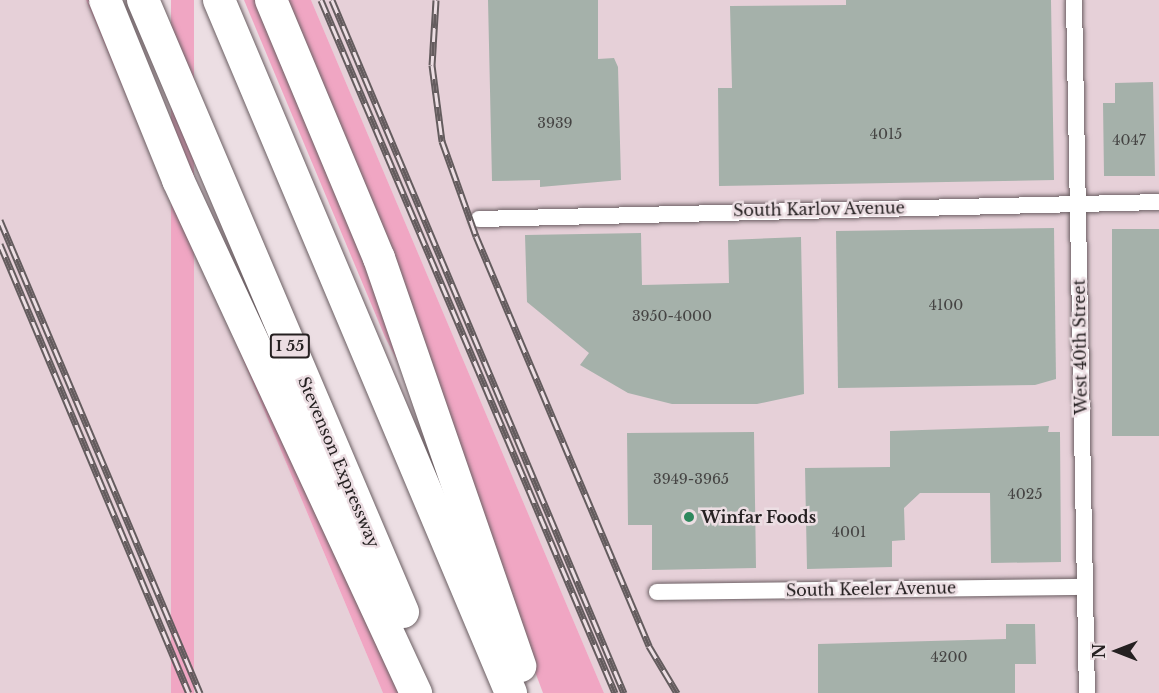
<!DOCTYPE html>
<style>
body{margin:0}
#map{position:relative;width:1159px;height:693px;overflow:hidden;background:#ecdee3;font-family:"Libre Baskerville",serif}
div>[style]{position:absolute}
.built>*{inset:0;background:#e6d0d8}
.green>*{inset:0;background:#f0a6c3;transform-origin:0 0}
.building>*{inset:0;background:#a5b1aa;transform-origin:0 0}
.roads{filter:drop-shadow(0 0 2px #6b5f63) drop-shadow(0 0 2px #6b5f63)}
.minor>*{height:16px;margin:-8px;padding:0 8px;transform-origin:8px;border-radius:8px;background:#fff}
.motorway>*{height:32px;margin:-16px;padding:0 16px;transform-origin:16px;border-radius:16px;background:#fff}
.rail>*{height:7px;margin-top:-3.5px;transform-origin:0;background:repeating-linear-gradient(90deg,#ecdee3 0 14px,#645c5e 0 28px);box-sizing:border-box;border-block:2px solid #645c5e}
.dots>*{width:16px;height:16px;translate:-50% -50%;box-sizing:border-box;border:3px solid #ecdee3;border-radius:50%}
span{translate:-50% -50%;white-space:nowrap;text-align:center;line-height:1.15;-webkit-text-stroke:5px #ecdee3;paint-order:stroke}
.number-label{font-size:14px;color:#454443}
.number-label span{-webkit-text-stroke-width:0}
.shield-label span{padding:2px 4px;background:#ecdee3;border:2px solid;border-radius:4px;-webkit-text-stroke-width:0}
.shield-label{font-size:15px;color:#252021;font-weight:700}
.street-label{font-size:16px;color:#252021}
.poi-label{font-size:16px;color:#252021;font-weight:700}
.left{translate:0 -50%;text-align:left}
.north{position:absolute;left:1087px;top:621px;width:60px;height:60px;-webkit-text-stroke:4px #ecdee3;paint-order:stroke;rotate:270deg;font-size:16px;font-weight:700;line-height:24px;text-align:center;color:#252021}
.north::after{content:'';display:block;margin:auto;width:21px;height:27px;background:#252021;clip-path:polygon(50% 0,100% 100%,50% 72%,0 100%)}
</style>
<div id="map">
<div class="built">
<div style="clip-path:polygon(0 0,86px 0,148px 148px,155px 151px,383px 693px,0 693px)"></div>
<div style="clip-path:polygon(311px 0,1159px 0,1159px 693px,604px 693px)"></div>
</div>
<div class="green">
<div style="clip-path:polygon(86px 0,92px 0,400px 693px,383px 693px,155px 151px,148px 148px)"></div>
<div style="left:171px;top:0;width:23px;height:752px"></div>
<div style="clip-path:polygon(244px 0,255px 0,280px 50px,424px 414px,385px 337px)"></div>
<div style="clip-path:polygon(284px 0,311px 0,604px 693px,543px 693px)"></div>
</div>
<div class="building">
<div style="clip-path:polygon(488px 0,598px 0,598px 59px,614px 58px,618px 67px,621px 180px,540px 187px,540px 180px,492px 181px)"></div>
<div style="clip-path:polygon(846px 0,1051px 0,1054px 180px,719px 186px,718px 88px,732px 88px,730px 6px,846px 5px)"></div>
<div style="clip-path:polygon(1153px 82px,1155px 176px,1104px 176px,1103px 103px,1115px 103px,1115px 83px)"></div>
<div style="clip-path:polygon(1054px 228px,1056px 379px,1035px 385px,838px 388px,836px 231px)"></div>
<div style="left:1159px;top:229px;width:207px;height:47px;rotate:90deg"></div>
<div style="clip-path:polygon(641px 233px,642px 285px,729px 283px,728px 240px,801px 237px,804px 394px,757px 404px,672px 404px,628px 393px,580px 365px,589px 353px,527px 302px,525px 235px)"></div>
<div style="clip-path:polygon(1049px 426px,1048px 432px,1060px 432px,1061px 562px,991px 563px,990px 493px,920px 493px,904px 508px,905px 540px,892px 541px,892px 567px,807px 569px,805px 468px,890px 467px,890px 431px)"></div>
<div style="clip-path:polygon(754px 432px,756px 568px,652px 570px,652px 525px,628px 525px,627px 433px)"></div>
<div style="clip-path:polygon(1006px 624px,1035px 624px,1036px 664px,1015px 664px,1015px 693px,818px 693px,818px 644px,1006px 639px)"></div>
</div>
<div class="roads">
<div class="minor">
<div style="left:1074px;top:0;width:693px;rotate:88.93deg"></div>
<div style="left:479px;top:219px;width:680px;rotate:-1.43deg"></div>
<div style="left:657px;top:592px;width:428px;rotate:-0.7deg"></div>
</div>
<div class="motorway">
<div style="left:105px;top:0;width:194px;rotate:67.9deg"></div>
<div style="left:178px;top:180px;width:566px;rotate:65.11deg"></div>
<div style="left:143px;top:0;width:665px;rotate:66.98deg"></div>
<div style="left:219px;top:0;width:752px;rotate:67.15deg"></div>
<div style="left:271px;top:0;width:280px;rotate:67.3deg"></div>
<div style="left:379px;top:258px;width:432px;rotate:70.9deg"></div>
</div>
</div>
<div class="rail">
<div style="left:321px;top:0;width:753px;rotate:67.01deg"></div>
<div style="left:332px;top:0;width:752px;rotate:67.15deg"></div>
<div style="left:436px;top:0;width:65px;rotate:93.5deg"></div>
<div style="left:432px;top:65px;width:77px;rotate:82.5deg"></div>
<div style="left:442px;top:141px;width:101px;rotate:70.3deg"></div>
<div style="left:476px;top:236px;width:445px;rotate:67.1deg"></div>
<div style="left:649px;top:646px;width:55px;rotate:59.2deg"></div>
<div style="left:0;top:220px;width:514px;rotate:67.08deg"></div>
<div style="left:0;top:244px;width:487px;rotate:67.2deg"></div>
</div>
<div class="dots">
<div style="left:689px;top:517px;background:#2f885e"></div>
</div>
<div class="number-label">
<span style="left:555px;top:123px">3939</span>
<span style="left:886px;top:134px">4015</span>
<span style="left:1129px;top:140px">4047</span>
<span style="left:946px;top:305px">4100</span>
<span style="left:672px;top:316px">3950-4000</span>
<span style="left:691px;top:479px">3949-3965</span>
<span style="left:1025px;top:494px">4025</span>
<span style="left:849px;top:532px">4001</span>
<span style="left:949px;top:657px">4200</span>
</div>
<div class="shield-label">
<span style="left:290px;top:346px">I 55</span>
</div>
<div class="street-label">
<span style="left:819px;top:209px;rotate:-1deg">South Karlov Avenue</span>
<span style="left:1080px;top:347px;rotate:-91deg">West 40th Street</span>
<span style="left:339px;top:462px;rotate:67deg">Stevenson Expressway</span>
<span style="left:871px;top:589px;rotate:-1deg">South Keeler Avenue</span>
</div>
<div class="poi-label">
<span class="left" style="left:701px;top:517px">Winfar Foods</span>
</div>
<div class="north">N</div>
</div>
